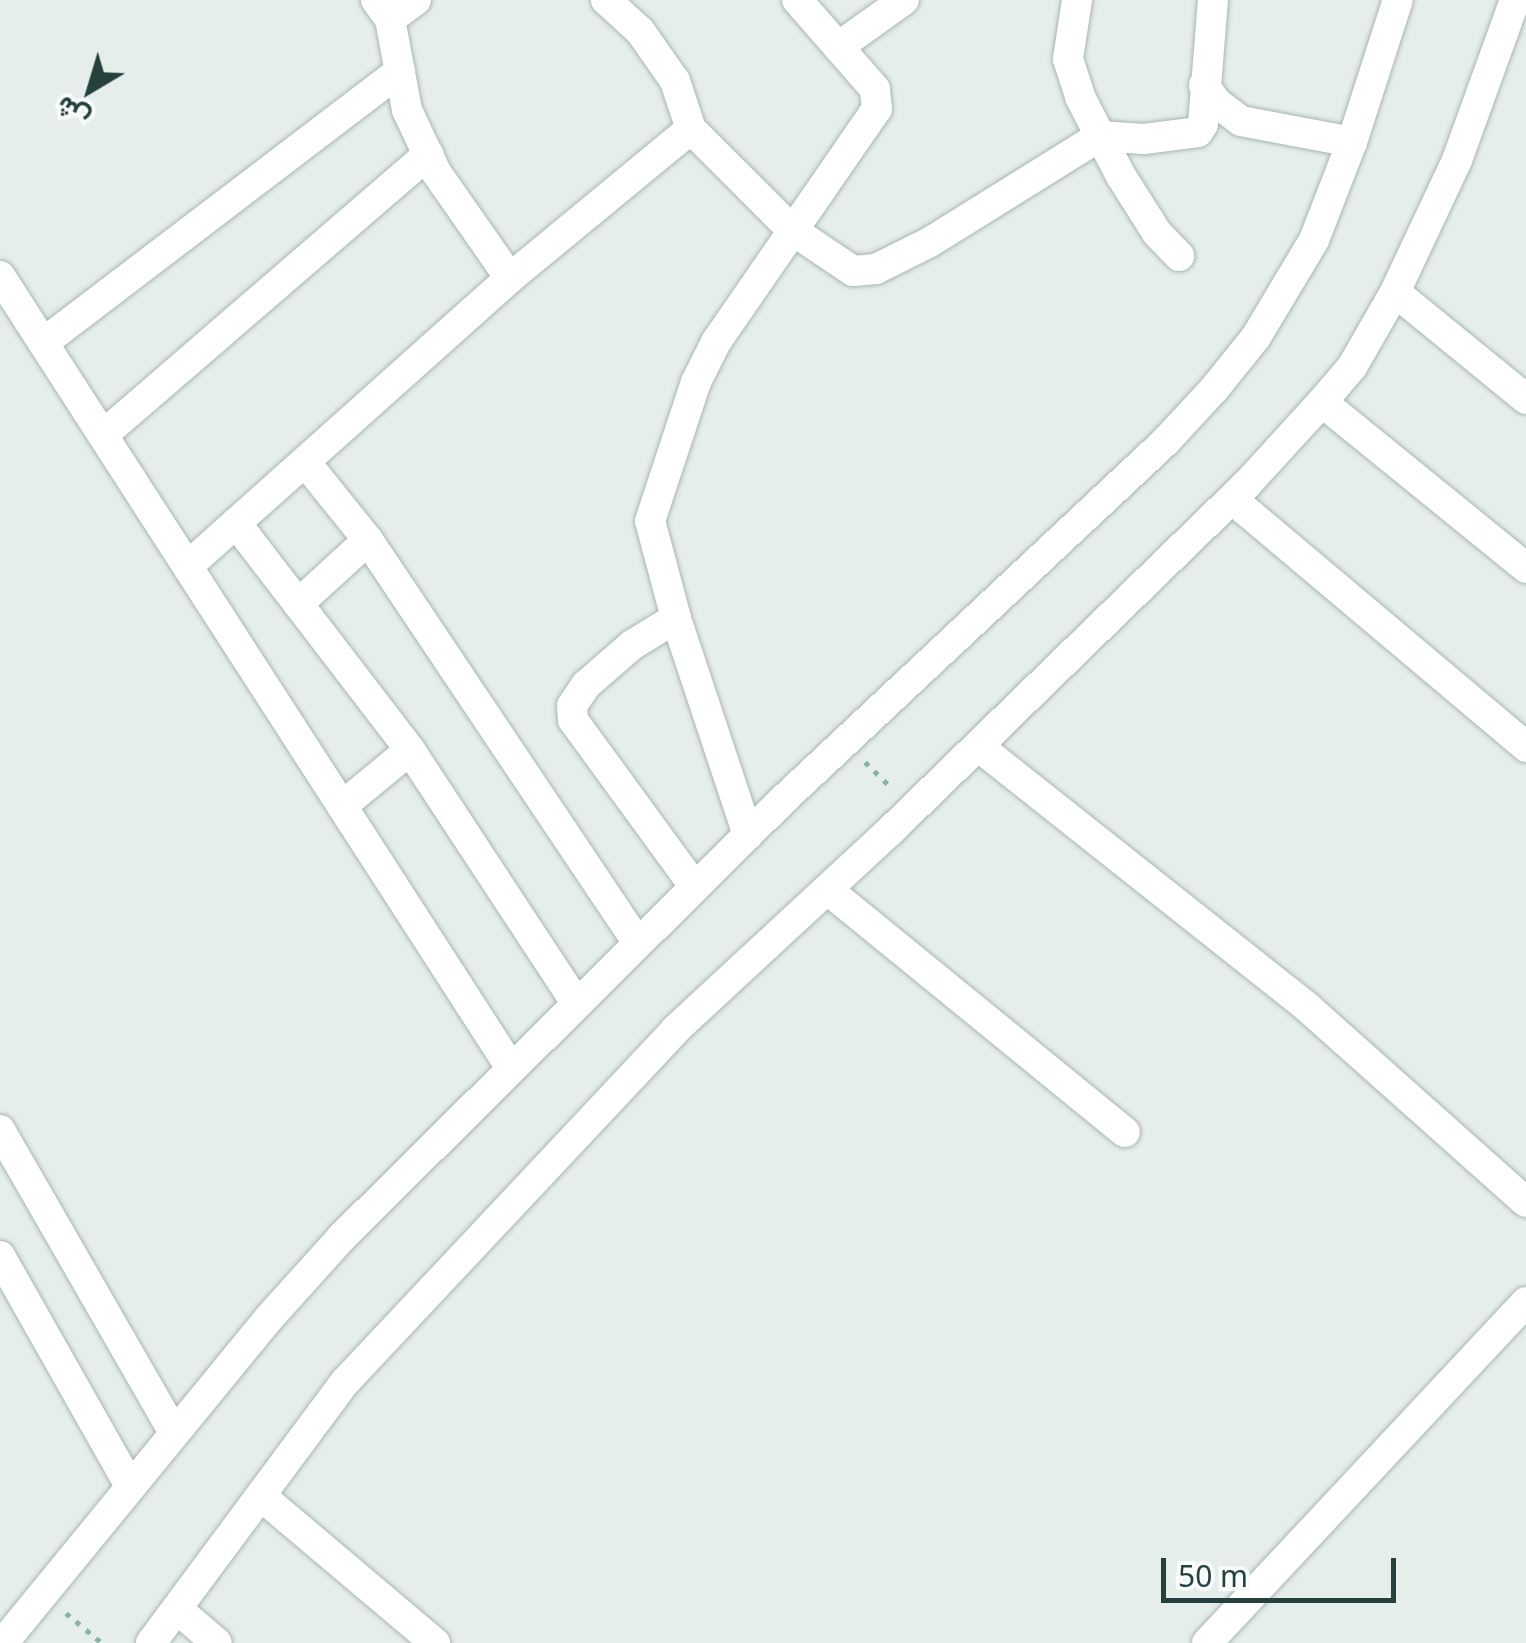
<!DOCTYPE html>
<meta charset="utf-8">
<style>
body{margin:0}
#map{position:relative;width:1526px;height:1643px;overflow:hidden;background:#e6eeec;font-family:"Noto Sans",Vazirmatn,sans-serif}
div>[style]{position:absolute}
.path>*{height:5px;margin-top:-2.5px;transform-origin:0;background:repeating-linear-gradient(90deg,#88b1a9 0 5px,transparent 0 13px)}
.roads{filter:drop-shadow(0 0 2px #a8b6b4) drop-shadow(0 0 2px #a8b6b4)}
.minor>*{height:30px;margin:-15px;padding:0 15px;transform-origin:15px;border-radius:15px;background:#fff}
.tertiary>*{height:30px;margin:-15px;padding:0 15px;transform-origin:15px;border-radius:15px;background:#fff}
span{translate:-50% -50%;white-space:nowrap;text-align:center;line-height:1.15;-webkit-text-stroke:8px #f7fbf9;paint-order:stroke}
.north{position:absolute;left:40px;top:40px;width:100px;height:100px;-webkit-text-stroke:8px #f7fbf9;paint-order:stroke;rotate:218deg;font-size:28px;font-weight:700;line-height:40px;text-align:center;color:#25403d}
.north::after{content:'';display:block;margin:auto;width:35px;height:45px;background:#25403d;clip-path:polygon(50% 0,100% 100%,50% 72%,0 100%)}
.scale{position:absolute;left:1161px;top:1558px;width:235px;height:45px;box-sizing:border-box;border:5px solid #25403d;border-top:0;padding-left:12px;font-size:30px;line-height:35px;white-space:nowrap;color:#25403d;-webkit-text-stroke:8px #f7fbf9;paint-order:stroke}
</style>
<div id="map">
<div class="path">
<div style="left:865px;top:762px;width:39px;rotate:44deg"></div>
<div style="left:66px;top:1613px;width:47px;rotate:39.8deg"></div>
</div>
<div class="roads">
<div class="minor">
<div style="left:376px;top:0;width:24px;rotate:54deg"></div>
<div style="left:390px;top:19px;width:32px;rotate:-36deg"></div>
<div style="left:606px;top:0;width:46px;rotate:42.4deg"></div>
<div style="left:640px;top:31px;width:61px;rotate:55deg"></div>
<div style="left:675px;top:81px;width:51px;rotate:71.6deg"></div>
<div style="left:1077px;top:0;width:60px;rotate:98.7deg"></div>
<div style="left:1068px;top:59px;width:40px;rotate:72deg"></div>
<div style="left:1080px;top:97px;width:89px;rotate:62.6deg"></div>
<div style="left:1121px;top:176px;width:67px;rotate:57.7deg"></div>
<div style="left:1157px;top:233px;width:32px;rotate:46deg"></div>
<div style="left:390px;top:19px;width:93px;rotate:79.4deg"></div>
<div style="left:407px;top:110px;width:68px;rotate:64.9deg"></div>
<div style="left:436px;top:172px;width:129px;rotate:55.1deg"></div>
<div style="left:510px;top:278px;width:234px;rotate:-39.5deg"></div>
<div style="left:691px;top:129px;width:143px;rotate:45deg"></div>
<div style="left:792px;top:230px;width:73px;rotate:33.9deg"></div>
<div style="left:853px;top:271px;width:23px;rotate:-5deg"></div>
<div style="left:876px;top:269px;width:60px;rotate:-26.6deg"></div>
<div style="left:930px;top:242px;width:200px;rotate:-31.9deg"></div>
<div style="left:1100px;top:136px;width:44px;rotate:3.9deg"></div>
<div style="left:1144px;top:139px;width:54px;rotate:-7.4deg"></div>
<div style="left:1198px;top:132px;width:9px;rotate:-58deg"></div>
<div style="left:1203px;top:124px;width:124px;rotate:-85.4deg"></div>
<div style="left:838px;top:47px;width:81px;rotate:-35.5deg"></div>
<div style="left:1204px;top:85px;width:22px;rotate:54deg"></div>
<div style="left:1217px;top:103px;width:30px;rotate:37deg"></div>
<div style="left:1241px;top:121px;width:113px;rotate:10.7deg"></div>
<div style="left:0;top:276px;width:943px;rotate:57.17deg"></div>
<div style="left:510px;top:278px;width:368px;rotate:138.2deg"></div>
<div style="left:236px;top:523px;width:286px;rotate:52.5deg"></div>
<div style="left:410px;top:750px;width:303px;rotate:56.7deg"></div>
<div style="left:1395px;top:292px;width:169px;rotate:39.2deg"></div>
<div style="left:43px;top:343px;width:449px;rotate:-37.3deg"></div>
<div style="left:1322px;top:402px;width:263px;rotate:39.1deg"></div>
<div style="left:103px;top:435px;width:430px;rotate:-40.8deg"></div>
<div style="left:306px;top:463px;width:99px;rotate:51.2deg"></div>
<div style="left:368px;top:540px;width:485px;rotate:56.2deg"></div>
<div style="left:1232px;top:499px;width:385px;rotate:40.1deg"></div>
<div style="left:188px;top:566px;width:64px;rotate:-41.9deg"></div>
<div style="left:298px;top:604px;width:95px;rotate:-42.4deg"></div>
<div style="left:676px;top:618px;width:52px;rotate:148.5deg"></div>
<div style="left:632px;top:645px;width:61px;rotate:139deg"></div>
<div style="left:586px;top:685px;width:25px;rotate:124deg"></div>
<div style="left:572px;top:706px;width:14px;rotate:86deg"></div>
<div style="left:573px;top:720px;width:207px;rotate:53.9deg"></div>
<div style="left:978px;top:746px;width:420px;rotate:38.4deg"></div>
<div style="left:1307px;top:1007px;width:293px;rotate:41.7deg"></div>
<div style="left:342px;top:806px;width:88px;rotate:-39.5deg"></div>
<div style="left:748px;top:835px;width:229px;rotate:-108.4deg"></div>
<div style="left:676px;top:618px;width:100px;rotate:-105deg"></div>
<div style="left:650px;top:521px;width:146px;rotate:-71.7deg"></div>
<div style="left:696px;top:382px;width:45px;rotate:-63.4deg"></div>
<div style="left:716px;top:342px;width:283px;rotate:-55.4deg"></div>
<div style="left:877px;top:109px;width:20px;rotate:-96deg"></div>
<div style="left:875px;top:89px;width:118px;rotate:-131.2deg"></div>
<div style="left:828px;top:890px;width:383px;rotate:39.2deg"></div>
<div style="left:0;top:1130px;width:349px;rotate:60.1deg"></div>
<div style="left:0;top:1256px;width:264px;rotate:60.5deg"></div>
<div style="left:261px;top:1496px;width:228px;rotate:40.2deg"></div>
<div style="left:177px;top:1609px;width:52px;rotate:40.4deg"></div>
<div style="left:151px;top:1643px;width:325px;rotate:-53.4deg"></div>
<div style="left:345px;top:1382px;width:482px;rotate:-46.8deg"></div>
<div style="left:675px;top:1030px;width:292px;rotate:-42.8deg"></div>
<div style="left:889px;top:832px;width:501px;rotate:-44.19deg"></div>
<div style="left:1248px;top:483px;width:110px;rotate:-47.6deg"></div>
<div style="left:1322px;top:402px;width:46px;rotate:-49.4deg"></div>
<div style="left:1352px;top:367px;width:86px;rotate:-60.2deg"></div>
<div style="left:1395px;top:292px;width:146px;rotate:-64.8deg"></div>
<div style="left:1457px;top:160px;width:170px;rotate:-70.1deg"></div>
<div style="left:1207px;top:1643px;width:467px;rotate:-46.9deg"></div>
</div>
<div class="tertiary">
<div style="left:3px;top:1643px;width:421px;rotate:-50.7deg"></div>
<div style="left:270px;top:1317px;width:108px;rotate:-48deg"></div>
<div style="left:342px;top:1237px;width:622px;rotate:-44.74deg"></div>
<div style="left:784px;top:799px;width:524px;rotate:-43.14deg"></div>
<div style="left:1166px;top:441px;width:72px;rotate:-47.2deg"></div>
<div style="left:1215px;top:388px;width:65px;rotate:-51.2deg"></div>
<div style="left:1256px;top:337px;width:113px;rotate:-59.1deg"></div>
<div style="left:1314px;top:240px;width:105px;rotate:-68.8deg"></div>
<div style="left:1352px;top:142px;width:149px;rotate:-72.1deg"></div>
</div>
</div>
<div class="north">ش</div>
<div class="scale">50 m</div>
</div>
